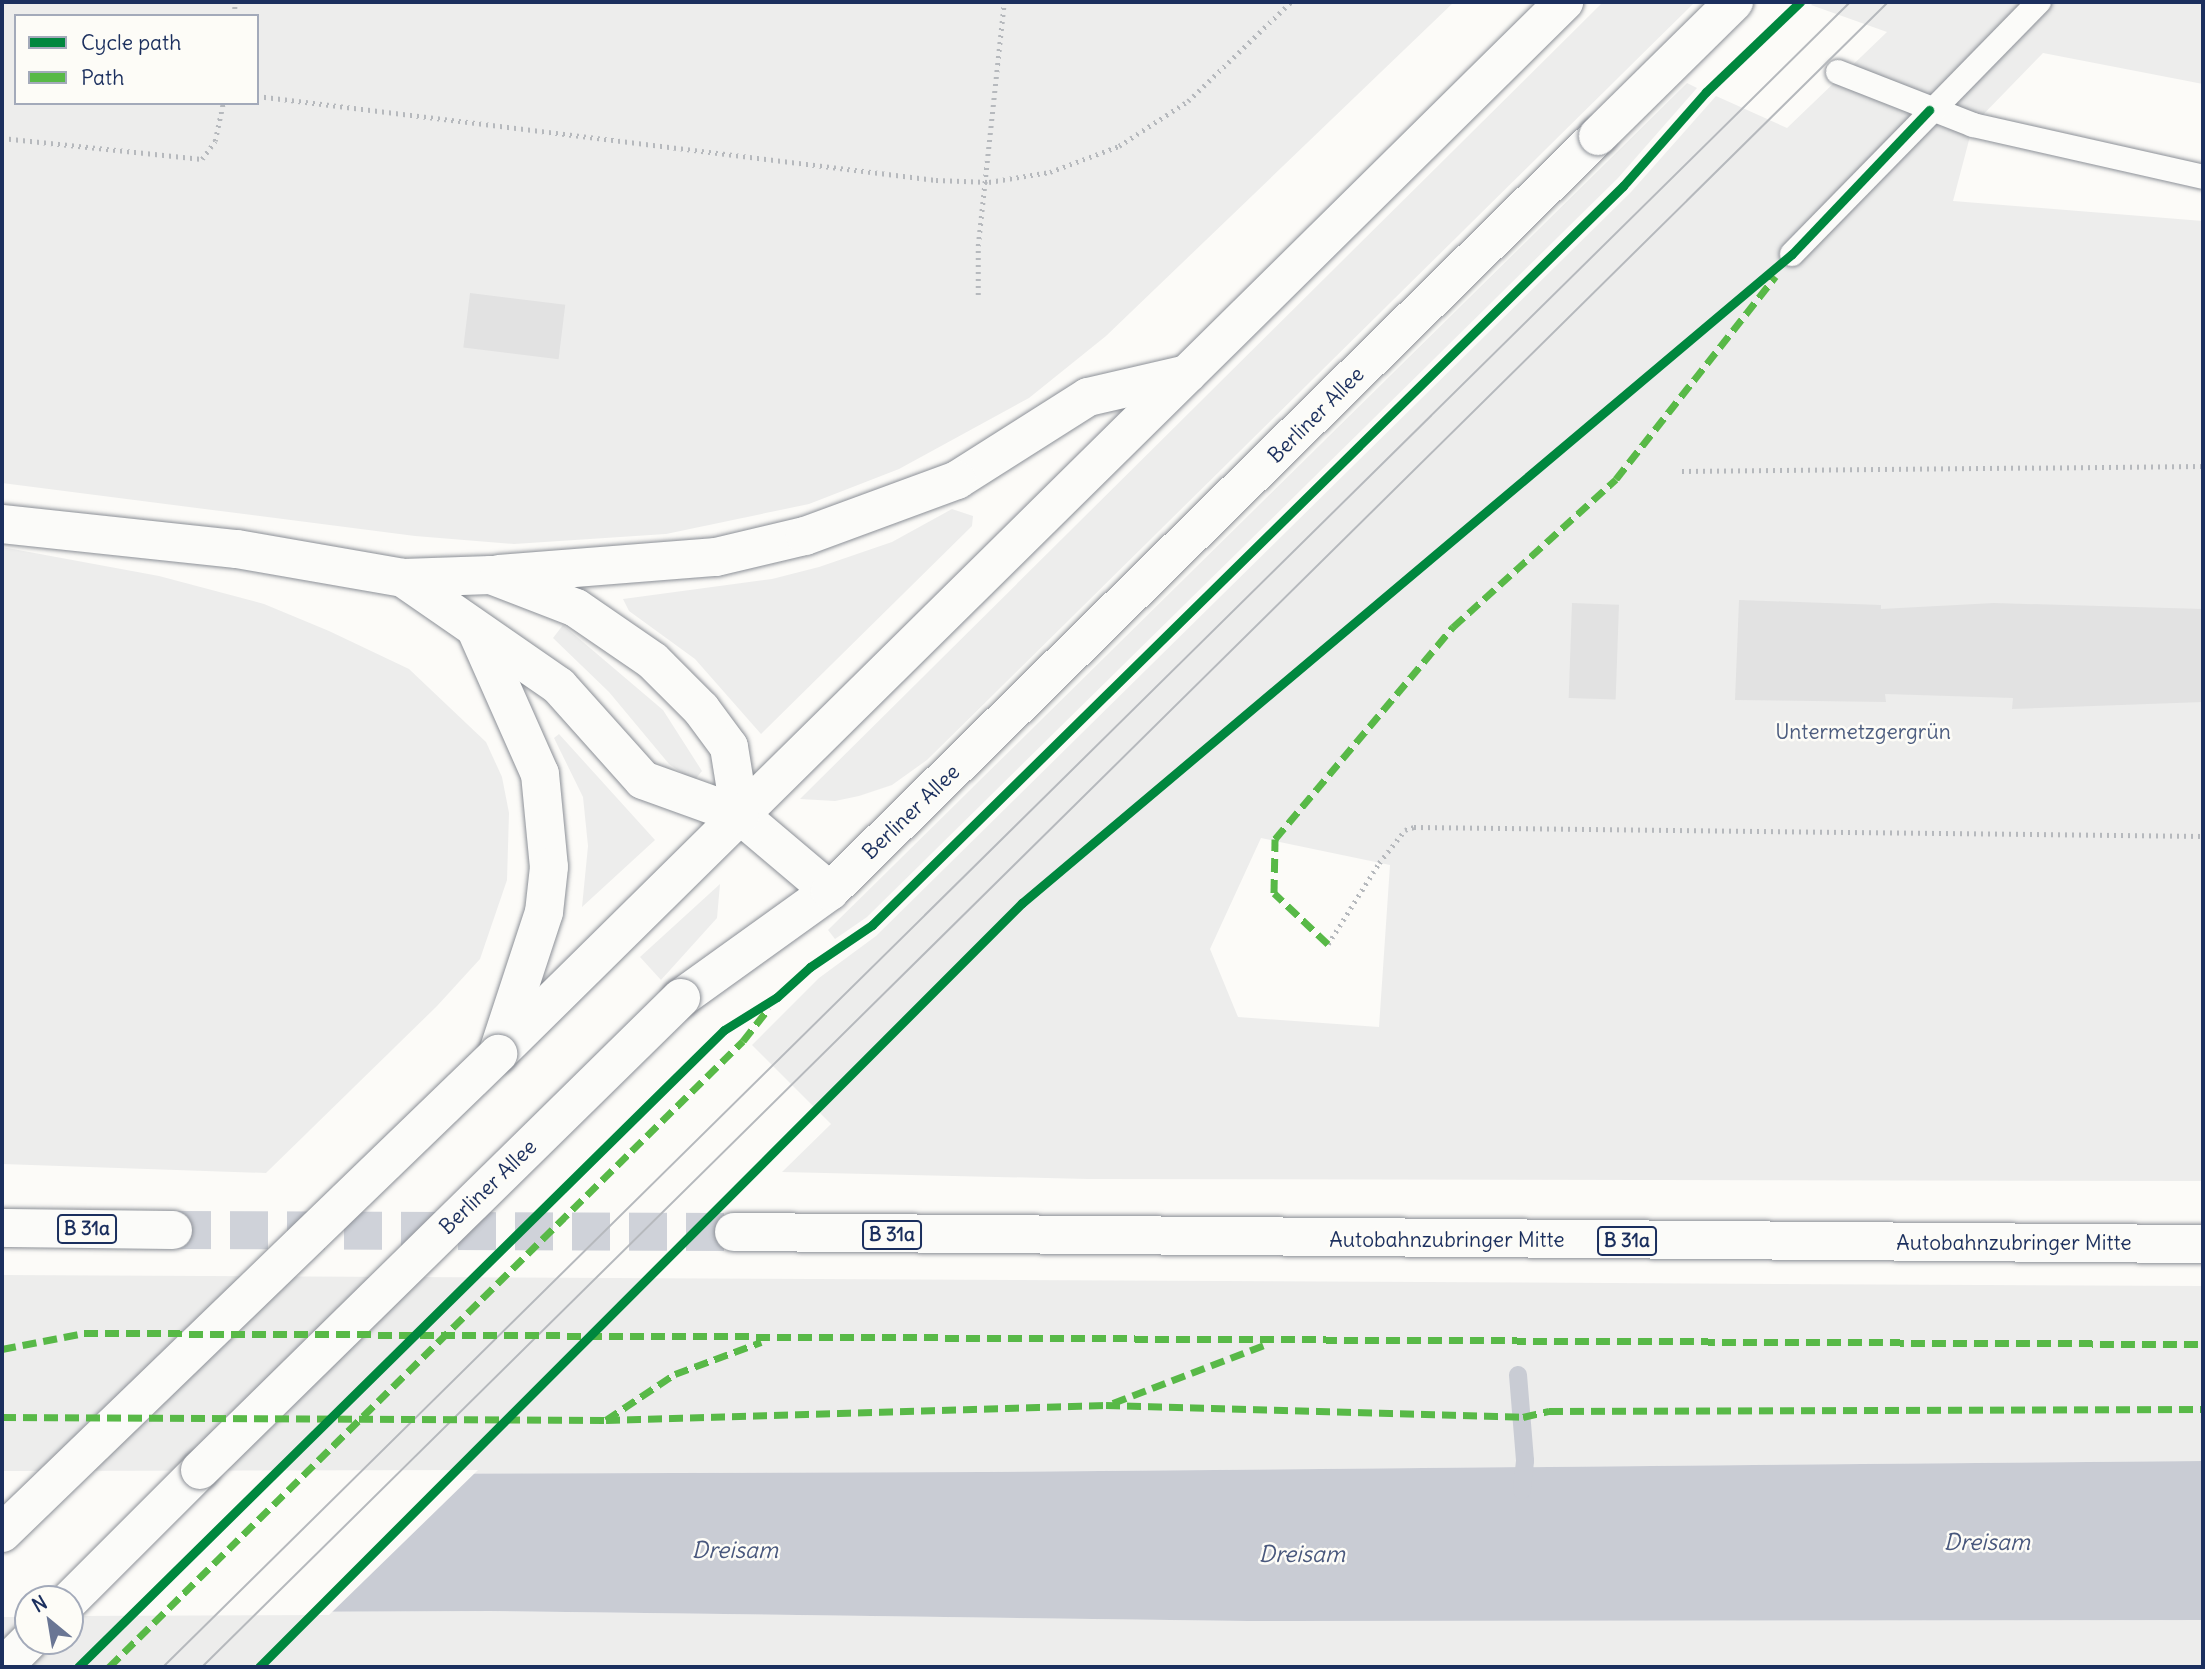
<!DOCTYPE html>
<meta charset="utf-8">
<style>
body{margin:0}
#map{position:relative;width:2205px;height:1669px;overflow:hidden;background:#fcfbf8;font-family:Delius,sans-serif}
div>[style]{position:absolute}
.green>*{inset:0;background:#ededec}
.water>*{inset:0;background:#c9ccd4}
.pier>*{inset:0;background:#fcfbf8}
.stream>*{height:18px;margin:-9px;padding:0 9px;transform-origin:9px;border-radius:9px;background:#c9ccd4}
.building>*{inset:0;background:#e2e2e2;transform-origin:0 0}
.highway-tunnel>*{height:38px;margin-top:-19px;transform-origin:0;background:repeating-linear-gradient(90deg,#cfd2d9 0 38px,transparent 0 57px)}
.path>*{height:4.5px;margin-top:-2.25px;transform-origin:0;background:repeating-linear-gradient(90deg,#b6b9bd 0 2px,transparent 0 7px)}
.roads{filter:drop-shadow(0 0 2px #8c9097) drop-shadow(0 0 2px #8c9097)}
.lane>*{height:24px;margin:-12px;padding:0 12px;transform-origin:12px;border-radius:12px;background:#fbfbf9}
.secondary>*{height:38px;margin:-19px;padding:0 19px;transform-origin:19px;border-radius:19px;background:#fbfbf9}
.highway>*{height:38px;margin:-19px;padding:0 19px;transform-origin:19px;border-radius:19px;background:#fbfbf9}
.tram>*{height:2px;margin:-1px;padding:0 1px;transform-origin:1px;border-radius:1px;background:#b6b9bd}
.bridges{filter:drop-shadow(0 0 2px #8c9097) drop-shadow(0 0 2px #8c9097)}
.secondary-bridge>*{height:38px;margin:-19px;padding:0 19px;transform-origin:19px;border-radius:19px;background:#fbfbf9}
.quiet>*{height:7px;margin-top:-3.5px;transform-origin:0;background:repeating-linear-gradient(90deg,#58b947 0 14px,transparent 0 21px)}
.cycleway>*{height:9px;margin:-4.5px;padding:0 4.5px;transform-origin:4.5px;border-radius:4.5px;background:#00873e}
span{translate:-50% -50%;white-space:nowrap;text-align:center;line-height:1.15;-webkit-text-stroke:5px #fdfcf7;paint-order:stroke}
.shield-label span{padding:2px 5px;background:#fdfcf7;border:2px solid;border-radius:5px;-webkit-text-stroke-width:0}
.shield-label{font-size:19px;color:#1b2f5e;font-weight:700}
.street-label{font-size:21px;color:#1b2f5e}
.park-label{font-size:21px;color:#4c5c7f}
.water-label{font-size:23px;color:#49587d;font-style:italic}
.frame{position:absolute;inset:0;border:4px solid #1b2f5e;pointer-events:none}
.legend{position:absolute;left:14px;top:14px;width:245px;height:91px;box-sizing:border-box;background:#fdfcf7;border:2px solid #a3aaba;margin:0;padding:9px 12px;list-style:none;font-size:21px;color:#1b2f5e}
.legend li{display:flex;align-items:center;gap:14px;height:35px}
.legend b{width:35px;border:2px solid #a3aaba}
.north{position:absolute;left:14px;top:1585px;width:70px;height:70px;box-sizing:border-box;background:#fdfcf7;border:2px solid #a3aaba;border-radius:50%;rotate:330deg;font-size:19px;font-weight:700;line-height:28px;text-align:center;color:#1b2f5e}
.north::after{content:'';display:block;margin:auto;width:24px;height:32px;background:#6a7694;clip-path:polygon(50% 0,100% 100%,50% 72%,0 100%)}
</style>
<div id="map">
<div class="green">
<div style="clip-path:polygon(evenodd,2px 2px,1454px 2px,1106px 336px,1029px 398px,899px 469px,809px 504px,666px 534px,514px 544px,415px 536px,2px 483px,2px 2px,16px 16px,257px 16px,257px 103px,16px 103px,16px 16px)"></div>
<div style="clip-path:polygon(1603px 2px,1695px 2px,927px 760px,892px 785px,859px 796px,835px 801px,800px 799px)"></div>
<div style="clip-path:polygon(evenodd,1814px 2px,2203px 2px,2203px 84px,2043px 53px,1973px 125px,1953px 201px,2203px 221px,2203px 1181px,1088px 1179px,782px 1172px,831px 1124px,752px 1045px,819px 978px,876px 936px,1631px 192px,1716px 96px,1787px 128px,1887px 32px,1811px 5px,1814px 2px,1261px 838px,1390px 865px,1379px 1027px,1238px 1017px,1210px 949px,1261px 838px)"></div>
<div style="clip-path:polygon(1687px 83px,1697px 88px,1618px 178px,867px 917px,835px 939px,828px 930px)"></div>
<div style="clip-path:polygon(952px 509px,973px 516px,972px 526px,761px 734px,695px 659px,629px 611px,623px 599px,772px 579px,819px 567px,892px 542px)"></div>
<div style="clip-path:polygon(2px 547px,159px 576px,264px 604px,329px 631px,409px 669px,486px 742px,502px 777px,509px 813px,507px 880px,480px 959px,437px 1006px,266px 1173px,2px 1164px)"></div>
<div style="clip-path:polygon(563px 625px,663px 710px,702px 771px,694px 781px,669px 764px,609px 692px,553px 638px)"></div>
<div style="clip-path:polygon(559px 734px,655px 840px,582px 907px,588px 846px,583px 797px,554px 738px)"></div>
<div style="clip-path:polygon(720px 884px,717px 918px,661px 980px,640px 957px)"></div>
<div style="clip-path:polygon(2px 1275px,2203px 1286px,2203px 1461px,986px 1472px,2px 1475px)"></div>
<div style="clip-path:polygon(490px 1611px,1248px 1621px,2203px 1620px,2203px 1667px,2px 1667px,2px 1613px,28px 1613px,28px 1641px,70px 1641px,70px 1613px)"></div>
</div>
<div class="water">
<div style="clip-path:polygon(2203px 1461px,2203px 1620px,1248px 1621px,490px 1611px,70px 1613px,70px 1599px,28px 1599px,2px 1475px,986px 1472px)"></div>
</div>
<div class="pier">
<div style="clip-path:polygon(478px 1470px,329px 1615px,70px 1616px,70px 1599px,28px 1599px,28px 1617px,2px 1617px,2px 1471px)"></div>
</div>
<div class="stream">
<div style="left:1518px;top:1375px;width:86px;rotate:85.3deg"></div>
<div style="left:1525px;top:1461px;width:29px;rotate:96deg"></div>
</div>
<div class="building">
<div style="left:470px;top:293px;width:96px;height:55px;rotate:7deg"></div>
<div style="clip-path:polygon(1739px 600px,1881px 605px,1881px 609px,1994px 603px,2203px 609px,2203px 702px,2012px 709px,2013px 698px,1885px 694px,1886px 702px,1735px 700px)"></div>
<div style="left:1572px;top:603px;width:47px;height:95px;rotate:2deg"></div>
</div>
<div class="highway-tunnel">
<div style="left:173px;top:1230px;width:561px;rotate:0.2deg"></div>
</div>
<div class="path">
<div style="left:234px;top:16px;width:14px;rotate:-86deg"></div>
<div style="left:257px;top:96px;width:684px;rotate:7.05deg"></div>
<div style="left:936px;top:180px;width:53px;rotate:2.2deg"></div>
<div style="left:989px;top:182px;width:62px;rotate:-9.3deg"></div>
<div style="left:1050px;top:172px;width:74px;rotate:-20.6deg"></div>
<div style="left:1119px;top:146px;width:82px;rotate:-33.1deg"></div>
<div style="left:1188px;top:101px;width:143px;rotate:-43.9deg"></div>
<div style="left:2px;top:138px;width:201px;rotate:6deg"></div>
<div style="left:202px;top:159px;width:22px;rotate:-54deg"></div>
<div style="left:215px;top:141px;width:39px;rotate:-78deg"></div>
<div style="left:978px;top:295px;width:49px;rotate:-90deg"></div>
<div style="left:978px;top:246px;width:245px;rotate:-83.9deg"></div>
<div style="left:1682px;top:471px;width:521px;rotate:-0.55deg"></div>
<div style="left:1328px;top:944px;width:96px;rotate:-57.8deg"></div>
<div style="left:1379px;top:863px;width:42px;rotate:-51.8deg"></div>
<div style="left:1405px;top:830px;width:9px;rotate:-18deg"></div>
<div style="left:1414px;top:827px;width:789px;rotate:0.65deg"></div>
</div>
<div class="roads">
<div class="lane">
<div style="left:1838px;top:72px;width:145px;rotate:21.4deg"></div>
<div style="left:1973px;top:125px;width:236px;rotate:12.7deg"></div>
<div style="left:1792px;top:254px;width:353px;rotate:-45.6deg"></div>
</div>
<div class="secondary">
<div style="left:957px;top:480px;width:155px;rotate:-32.4deg"></div>
<div style="left:1088px;top:397px;width:102px;rotate:-13.1deg"></div>
<div style="left:740px;top:815px;width:118px;rotate:40.2deg"></div>
<div style="left:681px;top:998px;width:183px;rotate:-35.7deg"></div>
<div style="left:830px;top:891px;width:1077px;rotate:-44.51deg"></div>
<div style="left:499px;top:1049px;width:144px;rotate:-71.8deg"></div>
<div style="left:498px;top:1054px;width:1498px;rotate:-44.62deg"></div>
<div style="left:70px;top:1600px;width:184px;rotate:-45deg"></div>
<div style="left:3px;top:1667px;width:37px;rotate:-45deg"></div>
</div>
<div class="highway">
<div style="left:2px;top:524px;width:236px;rotate:6.1deg"></div>
<div style="left:237px;top:549px;width:169px;rotate:9.9deg"></div>
<div style="left:403px;top:578px;width:88px;rotate:-2deg"></div>
<div style="left:491px;top:575px;width:91px;rotate:21.2deg"></div>
<div style="left:576px;top:608px;width:93px;rotate:34.5deg"></div>
<div style="left:653px;top:661px;width:68px;rotate:45deg"></div>
<div style="left:701px;top:709px;width:47px;rotate:53.6deg"></div>
<div style="left:729px;top:747px;width:69px;rotate:80.8deg"></div>
<div style="left:740px;top:815px;width:103px;rotate:-160.2deg"></div>
<div style="left:643px;top:780px;width:126px;rotate:-131.8deg"></div>
<div style="left:559px;top:686px;width:190px;rotate:-145.3deg"></div>
<div style="left:499px;top:574px;width:218px;rotate:-4.5deg"></div>
<div style="left:716px;top:557px;width:91px;rotate:-13.3deg"></div>
<div style="left:805px;top:536px;width:162px;rotate:-20.2deg"></div>
<div style="left:477px;top:632px;width:155px;rotate:66.1deg"></div>
<div style="left:540px;top:774px;width:93px;rotate:84.5deg"></div>
<div style="left:549px;top:867px;width:45px;rotate:96.3deg"></div>
<div style="left:2px;top:1228px;width:171px;rotate:0.7deg"></div>
<div style="left:734px;top:1232px;width:1469px;rotate:0.47deg"></div>
</div>
</div>
<div class="tram">
<div style="left:163px;top:1667px;width:2370px;rotate:-44.62deg"></div>
<div style="left:202px;top:1667px;width:2370px;rotate:-44.64deg"></div>
</div>
<div class="bridges">
<div class="secondary-bridge">
<div style="left:1598px;top:136px;width:191px;rotate:-44.6deg"></div>
<div style="left:200px;top:1470px;width:674px;rotate:-44.46deg"></div>
<div style="left:2px;top:1533px;width:690px;rotate:-44deg"></div>
</div>
</div>
<div class="quiet">
<div style="left:1328px;top:944px;width:74px;rotate:-136.6deg"></div>
<div style="left:1274px;top:893px;width:54px;rotate:-88.9deg"></div>
<div style="left:1275px;top:839px;width:277px;rotate:-50deg"></div>
<div style="left:1453px;top:627px;width:220px;rotate:-42.2deg"></div>
<div style="left:1616px;top:479px;width:258px;rotate:-51.8deg"></div>
<div style="left:2px;top:1349px;width:84px;rotate:-11deg"></div>
<div style="left:84px;top:1333px;width:2119px;rotate:0.3deg"></div>
<div style="left:1113px;top:1403px;width:167px;rotate:-21deg"></div>
<div style="left:2px;top:1417px;width:604px;rotate:0.28deg"></div>
<div style="left:606px;top:1420px;width:500px;rotate:-1.72deg"></div>
<div style="left:1106px;top:1405px;width:417px;rotate:1.6deg"></div>
<div style="left:1523px;top:1417px;width:27px;rotate:-13deg"></div>
<div style="left:1549px;top:1411px;width:654px;rotate:-0.18deg"></div>
<div style="left:606px;top:1420px;width:83px;rotate:-33.7deg"></div>
<div style="left:675px;top:1374px;width:92px;rotate:-20.4deg"></div>
<div style="left:109px;top:1667px;width:891px;rotate:-44.64deg"></div>
<div style="left:743px;top:1041px;width:42px;rotate:-51.8deg"></div>
</div>
<div class="cycleway">
<div style="left:78px;top:1667px;width:907px;rotate:-44.6deg"></div>
<div style="left:724px;top:1030px;width:62px;rotate:-31.9deg"></div>
<div style="left:777px;top:997px;width:45px;rotate:-42.3deg"></div>
<div style="left:810px;top:967px;width:75px;rotate:-34.1deg"></div>
<div style="left:872px;top:925px;width:1054px;rotate:-44.54deg"></div>
<div style="left:1623px;top:186px;width:125px;rotate:-48.6deg"></div>
<div style="left:1706px;top:92px;width:130px;rotate:-43.8deg"></div>
<div style="left:259px;top:1667px;width:1080px;rotate:-45.04deg"></div>
<div style="left:1022px;top:903px;width:1007px;rotate:-40.13deg"></div>
<div style="left:1792px;top:254px;width:199px;rotate:-46.4deg"></div>
</div>
<div class="shield-label">
<span style="left:87px;top:1229px">B 31a</span>
<span style="left:892px;top:1235px">B 31a</span>
<span style="left:1627px;top:1241px">B 31a</span>
</div>
<div class="street-label">
<span style="left:1316px;top:415px;rotate:-45deg">Berliner Allee</span>
<span style="left:911px;top:812px;rotate:-44deg">Berliner Allee</span>
<span style="left:488px;top:1187px;rotate:-44deg">Berliner Allee</span>
<span style="left:1447px;top:1240px">Autobahnzubringer Mitte</span>
<span style="left:2014px;top:1243px">Autobahnzubringer Mitte</span>
</div>
<div class="park-label">
<span style="left:1863px;top:732px">Untermetzgergrün</span>
</div>
<div class="water-label">
<span style="left:1987px;top:1542px">Dreisam</span>
<span style="left:735px;top:1550px">Dreisam</span>
<span style="left:1302px;top:1554px">Dreisam</span>
</div>
<div class="frame"></div>
<ul class="legend">
<li><b style="height:9px;background:#00873e"></b>Cycle path</li>
<li><b style="height:9px;background:#58b947"></b>Path</li>
</ul>
<div class="north">N</div>
</div>
